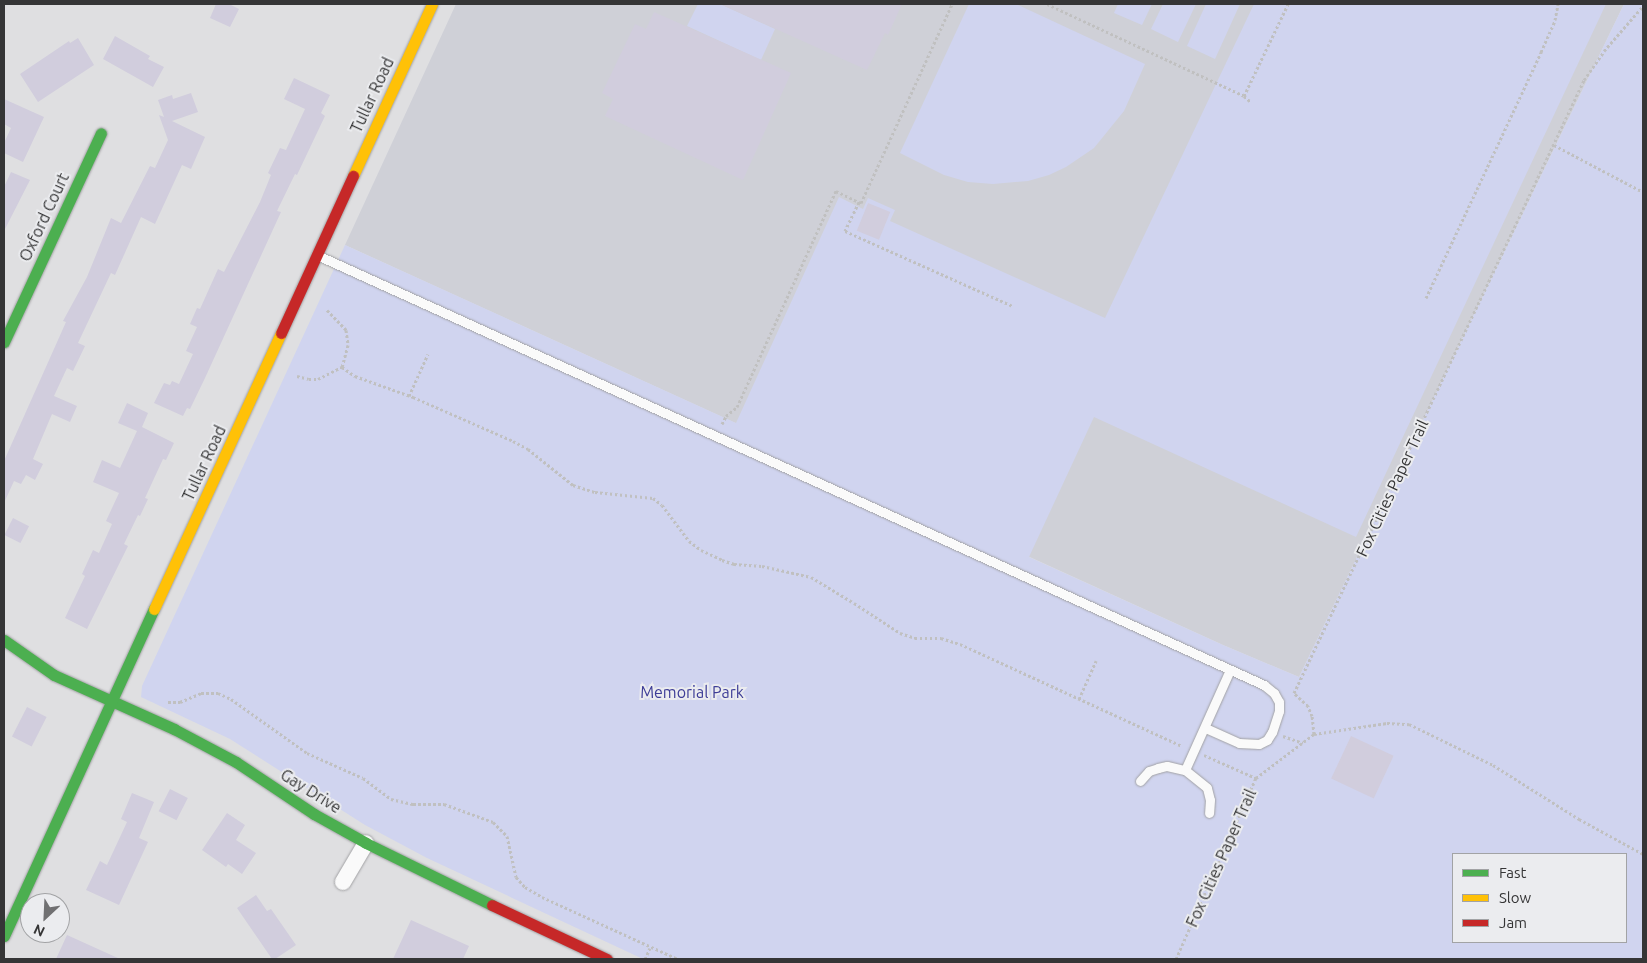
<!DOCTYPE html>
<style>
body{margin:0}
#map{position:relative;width:1647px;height:963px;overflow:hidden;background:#dfdfe1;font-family:Ubuntu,sans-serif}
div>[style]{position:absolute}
.built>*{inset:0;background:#cfd0d7}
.green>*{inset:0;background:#d0d4ef}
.building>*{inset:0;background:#d1cddd;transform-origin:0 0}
.path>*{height:3px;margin-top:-1.5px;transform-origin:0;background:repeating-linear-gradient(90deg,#c0c0c0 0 2.5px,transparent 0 5px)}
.roads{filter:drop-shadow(0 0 1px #a2a2a4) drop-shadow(0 0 1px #a2a2a4)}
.lane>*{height:9px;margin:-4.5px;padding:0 4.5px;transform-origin:4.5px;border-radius:4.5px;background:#fafafa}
.street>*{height:16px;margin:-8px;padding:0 8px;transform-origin:8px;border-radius:8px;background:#fafafa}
.fast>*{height:11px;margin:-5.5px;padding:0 5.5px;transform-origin:5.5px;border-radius:5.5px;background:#4caf50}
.slow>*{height:11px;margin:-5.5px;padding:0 5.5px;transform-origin:5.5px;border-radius:5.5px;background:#ffc107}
.jam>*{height:11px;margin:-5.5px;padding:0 5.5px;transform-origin:5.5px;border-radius:5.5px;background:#c62828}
span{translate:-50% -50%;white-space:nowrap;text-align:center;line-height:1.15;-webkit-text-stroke:4px #ebecef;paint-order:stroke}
.street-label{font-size:16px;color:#353536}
.park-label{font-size:16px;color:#3d3d97}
.frame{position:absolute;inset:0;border:5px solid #353536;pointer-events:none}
.legend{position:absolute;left:1452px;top:853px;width:175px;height:90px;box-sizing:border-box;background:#ebecef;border:1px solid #a2a3a5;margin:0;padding:6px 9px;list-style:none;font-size:15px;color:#353536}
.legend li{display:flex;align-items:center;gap:10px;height:25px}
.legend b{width:25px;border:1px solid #a2a3a5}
.north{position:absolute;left:20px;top:893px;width:50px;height:50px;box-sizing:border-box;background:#ebecef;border:1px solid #a2a3a5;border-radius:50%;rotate:205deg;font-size:14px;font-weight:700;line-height:20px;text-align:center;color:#353536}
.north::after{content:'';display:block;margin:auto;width:18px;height:22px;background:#707072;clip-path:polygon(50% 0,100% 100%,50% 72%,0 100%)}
</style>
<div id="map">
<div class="built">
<div style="clip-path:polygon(456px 4px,1624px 4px,1299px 677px,1223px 645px,345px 245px)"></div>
</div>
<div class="green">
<div style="clip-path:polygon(698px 4px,720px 4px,775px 29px,761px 60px,687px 26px)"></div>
<div style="clip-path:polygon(969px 4px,1016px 4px,1145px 64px,1124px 111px,1094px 148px,1066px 167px,1049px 175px,1028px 181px,993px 184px,968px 182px,944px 175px,900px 153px)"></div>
<div style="clip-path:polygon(1118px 4px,1152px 4px,1142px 25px,1114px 13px)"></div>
<div style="clip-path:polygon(1163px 4px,1196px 4px,1178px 42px,1151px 29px)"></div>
<div style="clip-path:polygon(1206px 4px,1240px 4px,1215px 59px,1187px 46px)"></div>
<div style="clip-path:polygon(evenodd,1254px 4px,1606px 4px,1356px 537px,1094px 417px,1029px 557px,1223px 645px,1299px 677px,1624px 4px,1643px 4px,1643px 959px,643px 959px,427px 858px,365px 825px,230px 739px,141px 697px,142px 686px,345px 245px,736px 423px,839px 197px,863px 209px,868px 198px,895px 210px,890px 221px,1105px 318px,1254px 4px,1453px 854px,1626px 854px,1626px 942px,1453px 942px,1453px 854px)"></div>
</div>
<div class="building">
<div style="clip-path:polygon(216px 4px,229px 4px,239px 9px,230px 27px,210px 18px)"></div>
<div style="clip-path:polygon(720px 4px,902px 4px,888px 35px,885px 33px,867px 70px)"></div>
<div style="clip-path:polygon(654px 12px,791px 73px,743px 180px,605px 116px,613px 99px,602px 93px,635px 24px,646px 29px)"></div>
<div style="clip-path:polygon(115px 36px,150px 56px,148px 59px,164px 67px,153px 87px,103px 59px)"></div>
<div style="clip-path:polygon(78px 38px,94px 65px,38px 102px,20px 74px,69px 41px,70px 43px)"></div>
<div style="clip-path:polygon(294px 78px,330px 95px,321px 113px,325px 116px,297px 175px,295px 174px,277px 211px,281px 212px,205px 378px,190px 409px,187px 408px,183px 416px,154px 403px,164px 383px,170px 385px,172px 381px,179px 384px,193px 354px,186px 351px,197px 327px,190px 324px,197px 308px,200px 309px,218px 269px,224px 272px,260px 202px,271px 175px,268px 173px,280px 148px,286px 150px,305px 109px,284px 99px)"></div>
<div style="clip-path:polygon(191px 93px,198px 112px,172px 121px,205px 137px,191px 169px,182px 165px,155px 224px,141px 217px,115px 275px,111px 273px,78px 343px,85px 346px,73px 371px,67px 368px,54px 396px,77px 406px,70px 422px,52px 414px,33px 459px,43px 464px,35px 480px,26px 475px,21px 484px,14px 481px,4px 503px,4px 461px,66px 322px,63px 321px,87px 277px,111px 218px,121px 223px,150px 166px,155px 168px,168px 140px,159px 115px,164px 117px,158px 100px,172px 95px,173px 99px)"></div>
<div style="clip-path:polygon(4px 99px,44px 117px,23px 162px,4px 153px,4px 143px,11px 128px,4px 124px)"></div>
<div style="clip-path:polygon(11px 172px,30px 180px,4px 231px,4px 187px)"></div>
<div style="left:868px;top:203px;width:24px;height:30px;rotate:22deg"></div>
<div style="clip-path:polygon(127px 403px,148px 413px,142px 427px,174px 443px,166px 460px,163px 459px,145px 498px,148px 499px,140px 516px,138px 515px,124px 544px,128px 546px,87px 629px,65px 618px,85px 576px,82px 574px,93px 550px,99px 553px,112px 524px,106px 521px,119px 493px,93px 482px,102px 460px,120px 468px,137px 431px,118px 423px)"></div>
<div style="left:13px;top:518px;width:18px;height:19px;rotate:27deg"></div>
<div style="left:27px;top:707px;width:22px;height:33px;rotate:27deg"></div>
<div style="left:1351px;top:736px;width:47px;height:47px;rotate:25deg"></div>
<div style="left:170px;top:789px;width:20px;height:25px;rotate:27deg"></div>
<div style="clip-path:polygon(132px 793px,154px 802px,139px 838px,148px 842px,119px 905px,86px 890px,100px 861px,107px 865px,127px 822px,121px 819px)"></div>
<div style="clip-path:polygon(227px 813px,245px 825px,236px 840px,256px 853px,242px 874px,228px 864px,226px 867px,202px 850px)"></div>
<div style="clip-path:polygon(256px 895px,267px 911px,271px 909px,296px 945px,275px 959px,272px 959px,237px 908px)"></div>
<div style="clip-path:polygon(411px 920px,469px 946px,463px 959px,393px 959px)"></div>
<div style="clip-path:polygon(67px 935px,120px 959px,56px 959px)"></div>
</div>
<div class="path">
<div style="left:1047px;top:4px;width:217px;rotate:25deg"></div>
<div style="left:1244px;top:96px;width:102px;rotate:-64.4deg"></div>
<div style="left:1244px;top:96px;width:9px;rotate:41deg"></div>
<div style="left:1554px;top:145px;width:101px;rotate:27.8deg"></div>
<div style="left:859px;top:202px;width:32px;rotate:116deg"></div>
<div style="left:845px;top:231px;width:184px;rotate:24.1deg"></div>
<div style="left:1426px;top:298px;width:272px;rotate:-64.9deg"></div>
<div style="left:1541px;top:52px;width:35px;rotate:-66deg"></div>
<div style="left:1555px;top:20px;width:16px;rotate:-79deg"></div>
<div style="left:327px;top:310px;width:28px;rotate:46deg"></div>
<div style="left:346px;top:330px;width:15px;rotate:82deg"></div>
<div style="left:348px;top:345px;width:23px;rotate:105deg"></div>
<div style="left:342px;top:367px;width:16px;rotate:35deg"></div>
<div style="left:355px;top:376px;width:62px;rotate:19.9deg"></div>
<div style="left:413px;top:397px;width:109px;rotate:23.7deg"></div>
<div style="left:513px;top:441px;width:17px;rotate:28deg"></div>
<div style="left:528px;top:449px;width:58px;rotate:38.7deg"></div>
<div style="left:573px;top:485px;width:23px;rotate:18deg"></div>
<div style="left:595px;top:492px;width:58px;rotate:5.9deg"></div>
<div style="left:653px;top:498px;width:11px;rotate:38deg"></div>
<div style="left:662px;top:505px;width:45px;rotate:53.1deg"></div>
<div style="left:689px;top:541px;width:15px;rotate:37deg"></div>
<div style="left:701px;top:550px;width:23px;rotate:25deg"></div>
<div style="left:722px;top:560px;width:13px;rotate:18deg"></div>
<div style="left:734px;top:564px;width:28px;rotate:4deg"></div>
<div style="left:762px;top:566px;width:50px;rotate:12.7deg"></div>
<div style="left:811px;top:577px;width:50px;rotate:31.2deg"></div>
<div style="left:854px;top:603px;width:55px;rotate:33.1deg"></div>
<div style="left:900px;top:633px;width:16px;rotate:18deg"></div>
<div style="left:915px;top:638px;width:26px"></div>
<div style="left:941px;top:638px;width:20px;rotate:18deg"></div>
<div style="left:960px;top:644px;width:244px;rotate:24.7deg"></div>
<div style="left:297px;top:376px;width:12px;rotate:14deg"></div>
<div style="left:309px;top:379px;width:9px"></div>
<div style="left:318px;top:379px;width:27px;rotate:-27deg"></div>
<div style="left:409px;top:396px;width:46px;rotate:-65.7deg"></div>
<div style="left:722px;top:424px;width:9px;rotate:-63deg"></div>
<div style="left:726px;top:416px;width:14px;rotate:-39deg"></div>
<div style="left:737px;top:407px;width:238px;rotate:-65.4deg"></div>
<div style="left:836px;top:191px;width:28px;rotate:26deg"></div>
<div style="left:861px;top:203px;width:219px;rotate:-65.4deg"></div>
<div style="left:1294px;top:693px;width:678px;rotate:-64.68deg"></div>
<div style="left:1584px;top:80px;width:35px;rotate:-55deg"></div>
<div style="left:1604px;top:51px;width:60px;rotate:-49.1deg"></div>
<div style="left:1079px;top:699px;width:42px;rotate:-65.9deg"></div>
<div style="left:168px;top:702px;width:12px"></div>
<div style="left:180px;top:702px;width:23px;rotate:-23deg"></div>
<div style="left:201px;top:693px;width:17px"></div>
<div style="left:218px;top:693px;width:14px;rotate:25deg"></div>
<div style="left:231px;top:699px;width:93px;rotate:35.4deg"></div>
<div style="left:307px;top:753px;width:61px;rotate:24.1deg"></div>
<div style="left:363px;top:778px;width:35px;rotate:37deg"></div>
<div style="left:391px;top:799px;width:23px;rotate:13deg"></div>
<div style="left:413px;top:804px;width:31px"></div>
<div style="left:444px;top:804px;width:52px;rotate:20.2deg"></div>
<div style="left:493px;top:822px;width:20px;rotate:45deg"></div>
<div style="left:507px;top:836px;width:42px;rotate:77.6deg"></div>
<div style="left:516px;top:877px;width:13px;rotate:48deg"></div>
<div style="left:525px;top:887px;width:20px;rotate:30deg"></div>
<div style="left:542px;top:897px;width:149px;rotate:24.5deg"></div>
<div style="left:1314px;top:734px;width:74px;rotate:-8.6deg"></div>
<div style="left:1387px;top:723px;width:22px;rotate:3deg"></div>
<div style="left:1409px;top:724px;width:93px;rotate:26deg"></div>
<div style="left:1493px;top:765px;width:102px;rotate:32.1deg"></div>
<div style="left:1579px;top:819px;width:73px;rotate:28.7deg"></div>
<div style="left:1283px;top:736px;width:21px;rotate:19deg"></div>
<div style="left:1204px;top:755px;width:57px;rotate:23.9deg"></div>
<div style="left:645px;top:959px;width:12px;rotate:-66deg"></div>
<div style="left:1176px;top:959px;width:198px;rotate:-66.2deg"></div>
<div style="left:1256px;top:778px;width:73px;rotate:-37.2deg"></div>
<div style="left:1314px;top:734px;width:18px;rotate:-96deg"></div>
<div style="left:1312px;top:716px;width:11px;rotate:-112deg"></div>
<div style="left:1308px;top:706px;width:19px;rotate:-137deg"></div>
</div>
<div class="roads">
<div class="lane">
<div style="left:317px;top:255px;width:1040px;rotate:24.42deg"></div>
<div style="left:1264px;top:685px;width:13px;rotate:39deg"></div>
<div style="left:1274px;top:693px;width:10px;rotate:61deg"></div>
<div style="left:1279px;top:702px;width:9px;rotate:90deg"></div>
<div style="left:1279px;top:711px;width:22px;rotate:108deg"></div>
<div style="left:1272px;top:732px;width:9px;rotate:122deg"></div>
<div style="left:1267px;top:740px;width:9px;rotate:153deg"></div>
<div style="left:1259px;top:744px;width:20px;rotate:-177deg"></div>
<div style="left:1239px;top:743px;width:37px;rotate:-156deg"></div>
<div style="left:1185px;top:770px;width:110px;rotate:-65.8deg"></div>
<div style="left:1140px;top:781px;width:13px;rotate:-48deg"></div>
<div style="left:1149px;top:771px;width:9px;rotate:-18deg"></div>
<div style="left:1158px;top:768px;width:9px;rotate:-13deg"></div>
<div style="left:1167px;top:766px;width:18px;rotate:13deg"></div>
<div style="left:1185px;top:770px;width:28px;rotate:39deg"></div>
<div style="left:1207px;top:788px;width:12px;rotate:76deg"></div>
<div style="left:1210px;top:800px;width:13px;rotate:94deg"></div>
</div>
<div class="street">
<div style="left:343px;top:882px;width:45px;rotate:-59.5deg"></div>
</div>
<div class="fast">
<div style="left:4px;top:342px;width:230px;rotate:-65.1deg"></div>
<div style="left:4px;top:640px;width:61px;rotate:35deg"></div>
<div style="left:54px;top:675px;width:132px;rotate:24.2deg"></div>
<div style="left:174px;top:729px;width:70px;rotate:28deg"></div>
<div style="left:236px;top:762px;width:94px;rotate:33.7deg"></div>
<div style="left:314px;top:814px;width:60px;rotate:29.1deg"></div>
<div style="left:366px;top:843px;width:140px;rotate:26.2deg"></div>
<div style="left:4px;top:936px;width:360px;rotate:-65.4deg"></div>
</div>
<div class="slow">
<div style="left:353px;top:176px;width:189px;rotate:-65.3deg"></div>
<div style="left:154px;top:609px;width:304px;rotate:-65.3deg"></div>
</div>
<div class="jam">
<div style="left:281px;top:333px;width:173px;rotate:-65.4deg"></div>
<div style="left:492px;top:905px;width:127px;rotate:25.2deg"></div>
</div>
</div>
<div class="street-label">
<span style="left:372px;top:95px;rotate:-65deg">Tullar Road</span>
<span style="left:44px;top:217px;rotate:-65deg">Oxford Court</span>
<span style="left:204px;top:463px;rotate:-65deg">Tullar Road</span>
<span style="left:1392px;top:488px;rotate:-65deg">Fox Cities Paper Trail</span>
<span style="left:311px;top:791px;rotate:32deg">Gay Drive</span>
<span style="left:1221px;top:858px;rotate:-66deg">Fox Cities Paper Trail</span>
</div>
<div class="park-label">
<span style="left:692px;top:692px">Memorial Park</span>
</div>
<div class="frame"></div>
<ul class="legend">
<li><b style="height:6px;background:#4caf50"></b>Fast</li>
<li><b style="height:6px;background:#ffc107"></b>Slow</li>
<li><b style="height:6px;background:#c62828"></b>Jam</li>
</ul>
<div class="north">N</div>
</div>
